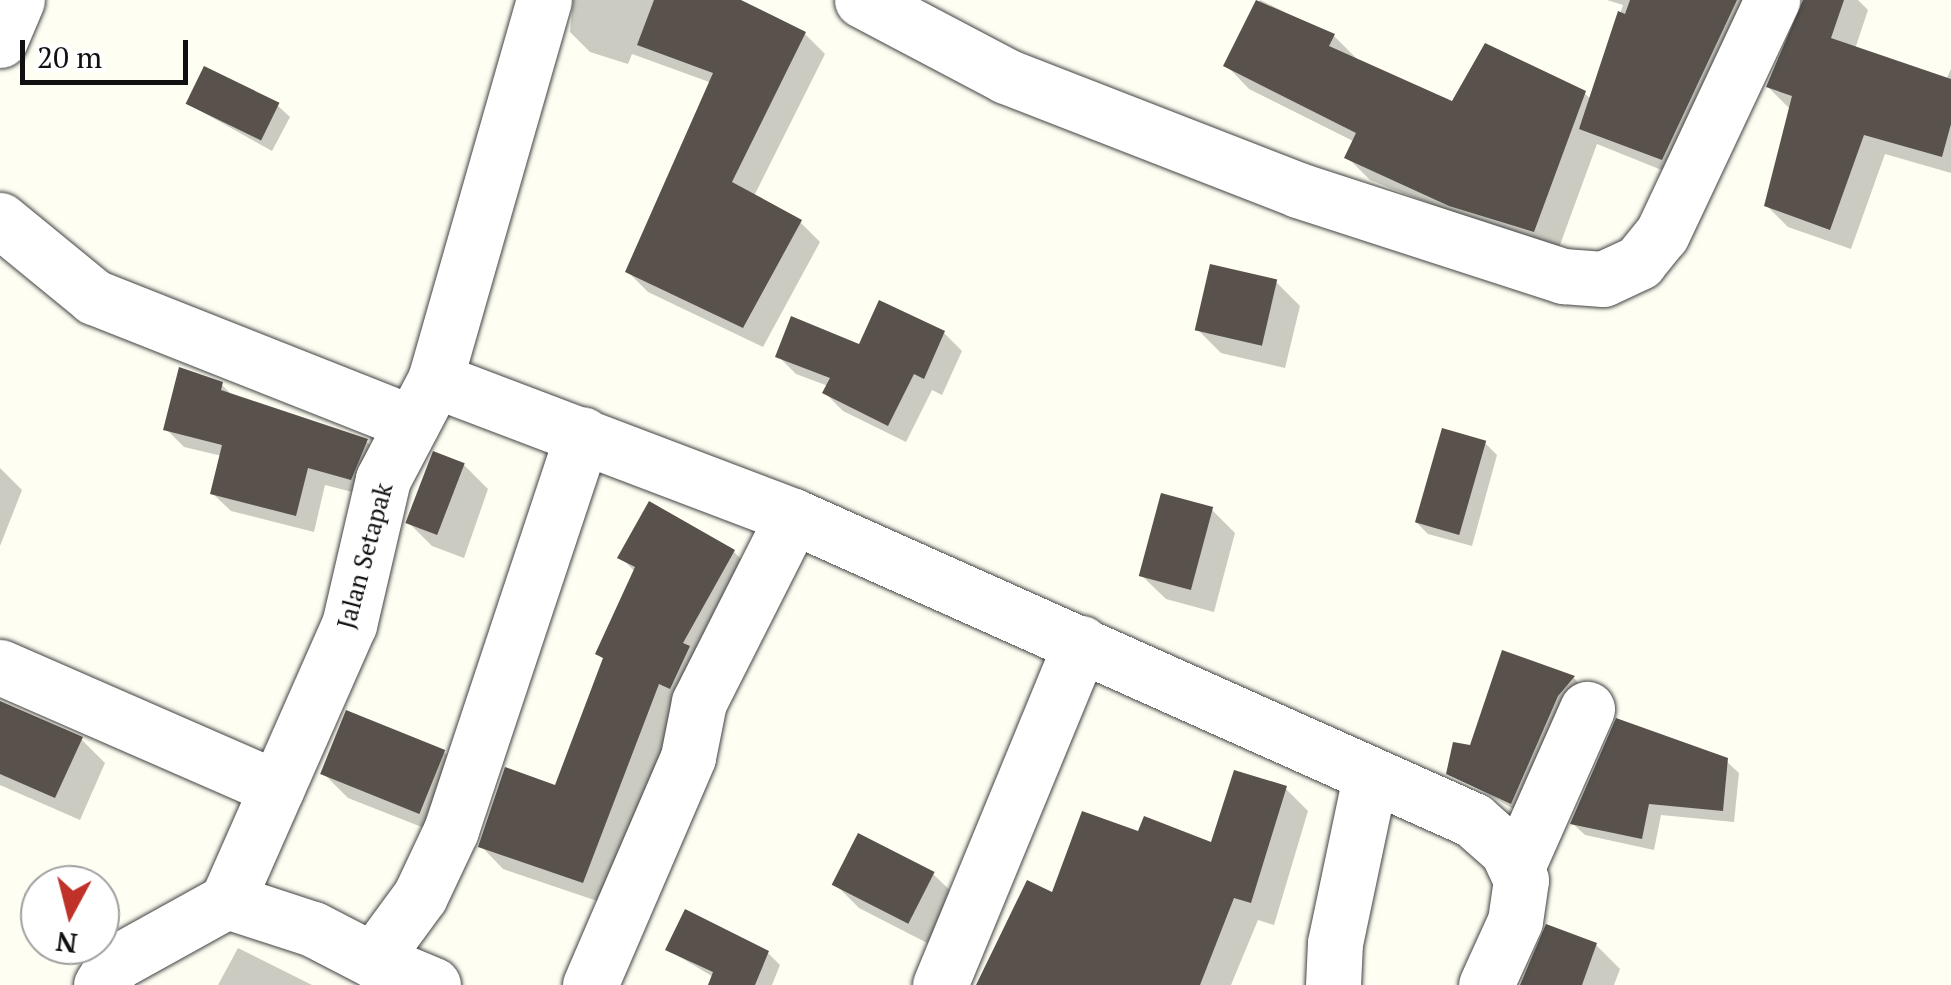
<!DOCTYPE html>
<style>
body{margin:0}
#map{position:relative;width:1951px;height:985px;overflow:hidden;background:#fffef3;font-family:"PT Serif",serif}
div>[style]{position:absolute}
.shadow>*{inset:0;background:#0003}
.building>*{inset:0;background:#59524c;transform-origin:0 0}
.roads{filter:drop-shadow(0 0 2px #434343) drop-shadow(0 0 2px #434343)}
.minor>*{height:55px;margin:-27.5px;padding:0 27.5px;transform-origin:27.5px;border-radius:27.5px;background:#fff}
span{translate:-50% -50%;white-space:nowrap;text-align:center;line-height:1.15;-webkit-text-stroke:10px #fff;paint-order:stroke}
.street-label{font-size:25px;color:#101010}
.north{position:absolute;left:20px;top:865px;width:100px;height:100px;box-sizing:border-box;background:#fff;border:2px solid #9f9f9f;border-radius:50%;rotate:187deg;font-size:28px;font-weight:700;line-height:40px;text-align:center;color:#101010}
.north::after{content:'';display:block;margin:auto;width:35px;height:45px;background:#bf3129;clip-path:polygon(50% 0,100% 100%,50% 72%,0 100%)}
.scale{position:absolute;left:20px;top:40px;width:168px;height:45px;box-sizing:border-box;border:5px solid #101010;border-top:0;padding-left:12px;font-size:30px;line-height:35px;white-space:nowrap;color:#101010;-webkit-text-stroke:8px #fff;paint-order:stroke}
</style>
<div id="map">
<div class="shadow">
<div style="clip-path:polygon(573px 0,738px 0,805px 34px,825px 54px,754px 196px,800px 222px,820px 242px,763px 347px,648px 292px,628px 272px,712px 83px,632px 54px,628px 64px,590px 52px,570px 32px)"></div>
<div style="clip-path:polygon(1260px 0,1334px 36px,1357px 59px,1453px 105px,1584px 93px,1592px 100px,1623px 5px,1607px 0,1771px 0,1684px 179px,1597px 144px,1557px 253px,1370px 180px,1347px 157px,1355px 142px,1249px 89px,1226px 65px)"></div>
<div style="clip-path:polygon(1805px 0,1858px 0,1868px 10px,1855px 49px,1946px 80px,1951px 69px,1951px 173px,1885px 154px,1851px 249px,1788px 227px,1767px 206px,1789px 108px,1768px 87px)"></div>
<div style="clip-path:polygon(188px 104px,277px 105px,290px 117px,272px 151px)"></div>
<div style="clip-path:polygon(1276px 282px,1300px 306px,1285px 368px,1221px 353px,1197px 329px)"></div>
<div style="clip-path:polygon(944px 333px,962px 351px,942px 395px,932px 390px,906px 442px,843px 411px,825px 393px,828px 386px,796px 374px,778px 356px)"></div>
<div style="clip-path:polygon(221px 384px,234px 397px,367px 442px,385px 459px,368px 496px,325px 485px,314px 532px,231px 511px,213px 494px,222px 456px,184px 447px,166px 429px)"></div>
<div style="clip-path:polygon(1485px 443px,1497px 455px,1472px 546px,1428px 534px,1416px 522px)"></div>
<div style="clip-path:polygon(464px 465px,488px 489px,464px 558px,432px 546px,408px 522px)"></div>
<div style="clip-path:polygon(0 468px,22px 490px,0 546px)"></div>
<div style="clip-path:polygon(1211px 509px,1235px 533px,1214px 612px,1166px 599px,1141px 575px)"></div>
<div style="clip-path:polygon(734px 552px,756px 574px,606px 904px,503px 869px,481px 846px,556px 788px,605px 660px,598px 654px,635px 572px,621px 557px)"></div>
<div style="clip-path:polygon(1503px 653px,1574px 678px,1585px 690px,1523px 814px,1449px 773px,1472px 748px)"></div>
<div style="clip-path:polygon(0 703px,81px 739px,105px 763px,80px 820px,0 785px)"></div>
<div style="clip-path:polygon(444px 752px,468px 776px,447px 837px,348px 798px,324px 774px)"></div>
<div style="clip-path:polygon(1726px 761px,1739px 773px,1734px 822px,1661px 815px,1654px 850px,1585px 835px,1573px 824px)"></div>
<div style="clip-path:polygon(1285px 788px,1308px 811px,1274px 925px,1258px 920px,1231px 985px,979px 985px,1053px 895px,1139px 835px,1213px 845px)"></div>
<div style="clip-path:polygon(933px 874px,958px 898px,933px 946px,859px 908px,835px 884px)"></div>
<div style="clip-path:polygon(1596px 945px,1620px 969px,1614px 985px,1521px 985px)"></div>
<div style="clip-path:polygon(238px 948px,312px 985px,218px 985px)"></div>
<div style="clip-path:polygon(668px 950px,768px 953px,780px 965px,772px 985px,727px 985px)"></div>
</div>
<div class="building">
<div style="clip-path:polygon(654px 0,741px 0,806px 32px,732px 182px,802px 220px,743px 328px,625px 272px,713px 73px,637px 45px)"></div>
<div style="clip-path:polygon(1256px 0,1335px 34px,1329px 46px,1452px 101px,1485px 43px,1586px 91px,1534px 232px,1449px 206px,1344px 158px,1356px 133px,1223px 66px)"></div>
<div style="clip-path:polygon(1630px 0,1737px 0,1662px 160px,1579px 129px,1618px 11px,1625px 14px)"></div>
<div style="clip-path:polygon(1803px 0,1844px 0,1831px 38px,1951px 79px,1951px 124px,1942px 157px,1864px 135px,1830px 230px,1764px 206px,1792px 96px,1766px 87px)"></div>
<div style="left:204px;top:66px;width:84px;height:42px;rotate:26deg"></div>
<div style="left:1210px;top:264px;width:69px;height:68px;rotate:13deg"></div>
<div style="clip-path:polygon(879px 300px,945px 331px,924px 379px,914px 374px,888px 426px,822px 393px,830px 378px,775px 357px,791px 316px,859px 344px)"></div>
<div style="clip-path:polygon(179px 367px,223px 382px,221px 390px,368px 439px,351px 480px,308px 468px,296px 516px,210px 494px,222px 445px,163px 430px)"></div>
<div style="left:1442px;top:428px;width:46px;height:98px;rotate:16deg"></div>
<div style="left:433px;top:451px;width:34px;height:77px;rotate:21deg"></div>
<div style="left:1161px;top:493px;width:54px;height:86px;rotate:15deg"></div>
<div style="clip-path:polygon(649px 501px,735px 550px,683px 643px,690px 646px,670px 689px,659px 684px,583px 883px,478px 847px,505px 767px,555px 785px,603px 658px,595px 654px,635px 567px,617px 558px)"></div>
<div style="clip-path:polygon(1502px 650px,1575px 676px,1558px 696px,1511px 804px,1446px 774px,1453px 742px,1470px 745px)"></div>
<div style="clip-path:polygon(0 701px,83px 737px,55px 798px,0 774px)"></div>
<div style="left:346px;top:710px;width:107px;height:69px;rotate:22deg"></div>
<div style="clip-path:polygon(1616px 718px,1728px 758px,1723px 811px,1649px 804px,1642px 839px,1570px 824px)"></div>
<div style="clip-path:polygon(1234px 770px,1287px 786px,1251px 903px,1234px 898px,1200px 985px,976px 985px,1027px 880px,1052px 892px,1082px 811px,1138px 831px,1144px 816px,1211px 842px)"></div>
<div style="left:858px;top:833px;width:86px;height:58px;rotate:27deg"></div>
<div style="clip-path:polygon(685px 909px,769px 951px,755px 985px,708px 985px,713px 972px,665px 950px)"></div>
<div style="clip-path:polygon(1546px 924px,1597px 943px,1582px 985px,1520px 985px)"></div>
</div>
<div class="roads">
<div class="minor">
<div style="left:862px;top:0;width:163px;rotate:27.8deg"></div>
<div style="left:1006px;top:76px;width:313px;rotate:21.3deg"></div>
<div style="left:1298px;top:190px;width:279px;rotate:18deg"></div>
<div style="left:1563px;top:276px;width:40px;rotate:4.3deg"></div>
<div style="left:1603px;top:279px;width:40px;rotate:-25deg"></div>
<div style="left:1639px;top:262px;width:36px;rotate:-51deg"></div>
<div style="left:1662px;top:234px;width:259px;rotate:-64.8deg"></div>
<div style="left:0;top:40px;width:43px;rotate:-67deg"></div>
<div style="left:0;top:220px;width:122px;rotate:39.3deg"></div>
<div style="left:94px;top:297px;width:342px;rotate:21.6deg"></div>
<div style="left:435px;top:380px;width:383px;rotate:20.8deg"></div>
<div style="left:793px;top:516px;width:745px;rotate:24.09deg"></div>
<div style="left:1473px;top:820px;width:45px;rotate:41.4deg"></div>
<div style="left:1507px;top:850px;width:33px;rotate:65deg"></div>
<div style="left:1521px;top:880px;width:41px;rotate:98.3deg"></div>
<div style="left:1515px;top:921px;width:70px;rotate:114.4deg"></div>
<div style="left:0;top:667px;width:302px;rotate:23.6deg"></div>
<div style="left:1517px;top:867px;width:173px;rotate:-66.1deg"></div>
<div style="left:227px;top:901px;width:90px;rotate:18deg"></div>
<div style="left:313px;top:929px;width:68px;rotate:27.3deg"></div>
<div style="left:373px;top:960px;width:79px;rotate:-53.7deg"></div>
<div style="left:420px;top:896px;width:73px;rotate:-64.8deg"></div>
<div style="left:451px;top:830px;width:417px;rotate:-71.6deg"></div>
<div style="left:373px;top:960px;width:65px;rotate:22.6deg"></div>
<div style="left:101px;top:985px;width:26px;rotate:-58deg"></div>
<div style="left:115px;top:963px;width:128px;rotate:-29deg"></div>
<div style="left:227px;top:901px;width:302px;rotate:-66.2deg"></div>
<div style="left:349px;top:625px;width:150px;rotate:-76.9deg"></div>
<div style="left:383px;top:479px;width:112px;rotate:-62.3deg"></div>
<div style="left:435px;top:380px;width:395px;rotate:-74deg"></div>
<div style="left:590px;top:985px;width:248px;rotate:-66.7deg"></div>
<div style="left:688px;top:757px;width:56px;rotate:-78.7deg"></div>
<div style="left:699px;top:702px;width:208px;rotate:-63.2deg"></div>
<div style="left:940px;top:985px;width:370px;rotate:-67.6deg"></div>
<div style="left:1333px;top:985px;width:42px;rotate:-87.3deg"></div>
<div style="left:1335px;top:943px;width:170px;rotate:-78.1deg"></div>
</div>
</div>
<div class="street-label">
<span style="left:365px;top:556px;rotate:-75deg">Jalan Setapak</span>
</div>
<div class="north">N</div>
<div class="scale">20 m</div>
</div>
